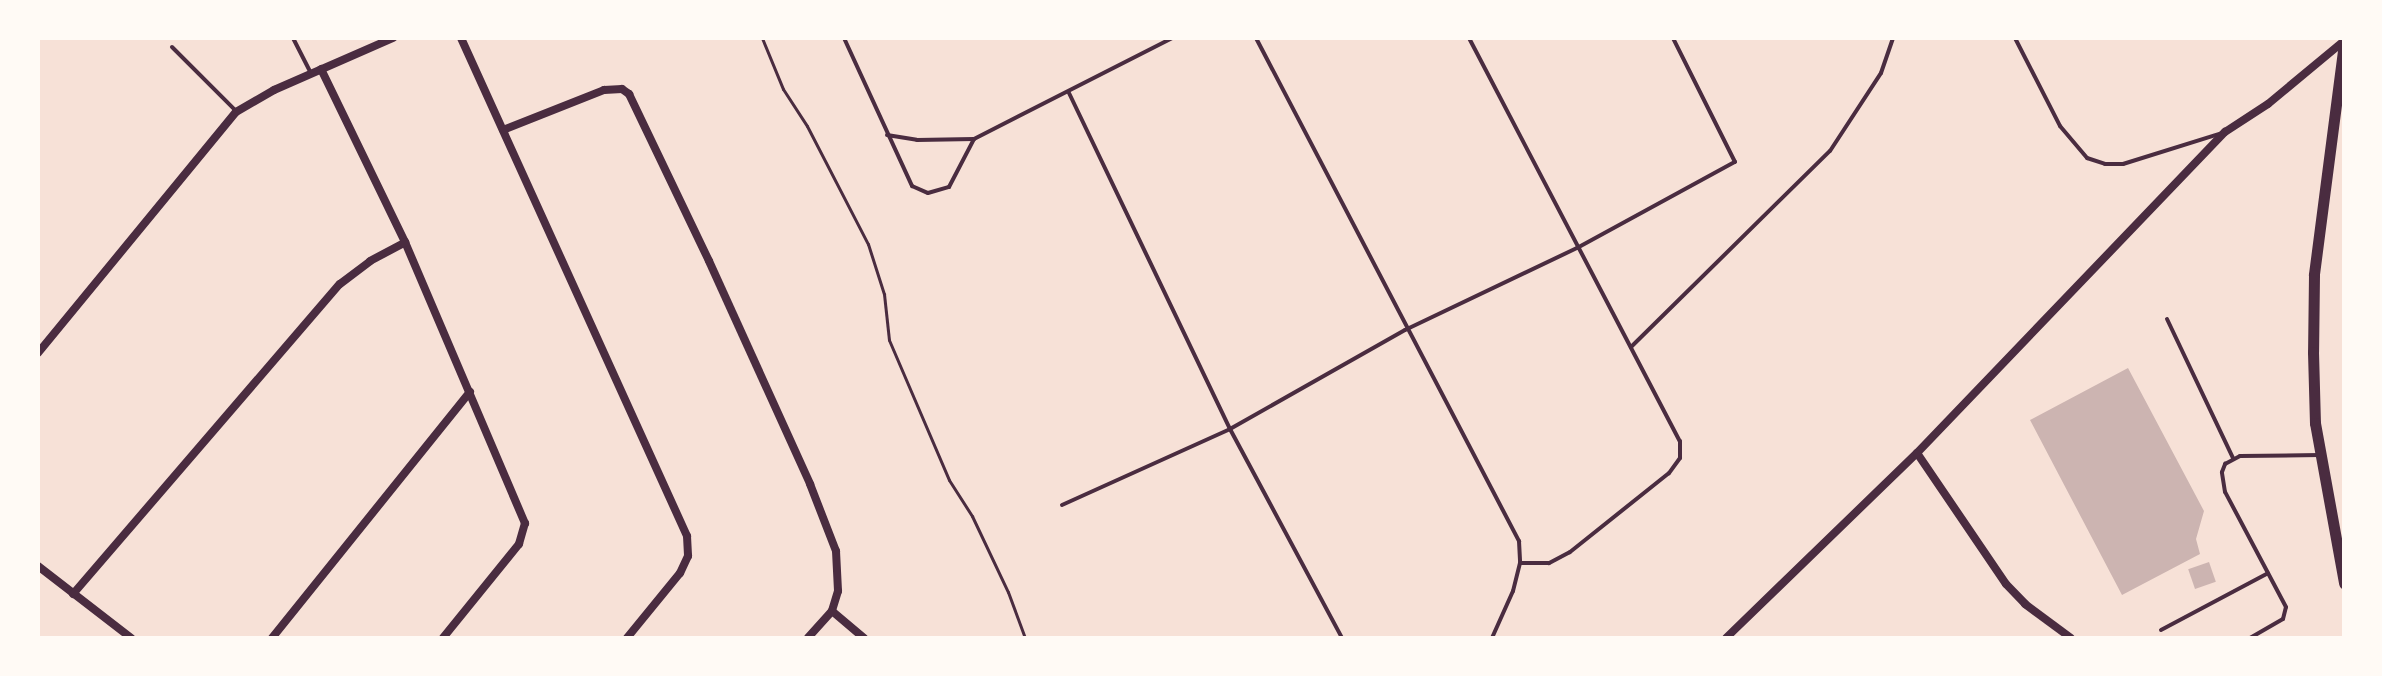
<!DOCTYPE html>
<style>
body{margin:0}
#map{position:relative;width:2382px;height:676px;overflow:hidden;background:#f7e1d7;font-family:Manrope,sans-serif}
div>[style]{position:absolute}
.building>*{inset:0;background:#ccb4b1;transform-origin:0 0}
.path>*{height:3px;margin:-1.5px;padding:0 1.5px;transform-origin:1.5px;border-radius:1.5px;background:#4a2c40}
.service>*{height:4px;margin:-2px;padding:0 2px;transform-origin:2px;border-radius:2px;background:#4a2c40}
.minor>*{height:8px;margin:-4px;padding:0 4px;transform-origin:4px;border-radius:4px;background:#4a2c40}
.secondary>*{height:11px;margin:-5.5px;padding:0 5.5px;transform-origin:5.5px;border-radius:5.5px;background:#4a2c40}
span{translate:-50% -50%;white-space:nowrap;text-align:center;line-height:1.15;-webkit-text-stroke:6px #fffaf5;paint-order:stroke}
.frame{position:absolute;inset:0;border:40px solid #fffaf5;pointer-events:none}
</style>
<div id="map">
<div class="building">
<div style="clip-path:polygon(2128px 368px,2204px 511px,2196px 539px,2200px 554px,2122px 595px,2030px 420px)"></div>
<div style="left:2209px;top:562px;width:21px;height:22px;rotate:71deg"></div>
</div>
<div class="path">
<div style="left:762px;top:38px;width:55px;rotate:67.6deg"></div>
<div style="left:783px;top:89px;width:44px;rotate:57deg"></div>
<div style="left:807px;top:126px;width:133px;rotate:62.7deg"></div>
<div style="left:868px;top:244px;width:52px;rotate:72.3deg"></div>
<div style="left:884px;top:294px;width:46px;rotate:83.8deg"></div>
<div style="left:889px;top:340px;width:152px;rotate:66.8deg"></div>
<div style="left:949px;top:480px;width:43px;rotate:57.4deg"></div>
<div style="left:972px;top:516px;width:84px;rotate:64.7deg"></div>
<div style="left:1008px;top:592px;width:49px;rotate:69.7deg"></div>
</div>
<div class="service">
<div style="left:293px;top:38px;width:39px;rotate:63deg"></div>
<div style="left:844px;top:38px;width:163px;rotate:65.3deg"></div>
<div style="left:912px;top:186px;width:17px;rotate:24deg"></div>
<div style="left:928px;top:193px;width:22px;rotate:-16deg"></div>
<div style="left:949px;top:187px;width:54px;rotate:-62.5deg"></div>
<div style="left:1256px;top:38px;width:568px;rotate:62.4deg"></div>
<div style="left:1519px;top:541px;width:22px;rotate:87deg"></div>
<div style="left:1520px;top:563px;width:29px;rotate:104deg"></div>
<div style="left:1513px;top:591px;width:51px;rotate:114.1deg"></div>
<div style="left:1469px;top:38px;width:455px;rotate:62.4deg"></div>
<div style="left:1680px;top:441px;width:17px;rotate:90deg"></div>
<div style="left:1680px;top:458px;width:19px;rotate:126deg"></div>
<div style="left:1669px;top:473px;width:127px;rotate:141.4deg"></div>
<div style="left:1570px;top:552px;width:24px;rotate:152deg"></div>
<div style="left:1549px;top:563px;width:29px;rotate:180deg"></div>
<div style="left:2015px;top:38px;width:99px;rotate:62.9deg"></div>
<div style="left:2060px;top:126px;width:42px;rotate:49.8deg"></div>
<div style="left:2087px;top:158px;width:19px;rotate:18deg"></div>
<div style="left:2105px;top:164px;width:18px"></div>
<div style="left:2123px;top:164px;width:101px;rotate:-17.4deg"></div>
<div style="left:172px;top:47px;width:89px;rotate:45deg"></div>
<div style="left:1069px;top:93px;width:373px;rotate:64.4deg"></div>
<div style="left:1230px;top:429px;width:237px;rotate:61.8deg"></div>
<div style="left:887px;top:135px;width:30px;rotate:9deg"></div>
<div style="left:917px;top:140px;width:57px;rotate:-1deg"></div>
<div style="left:974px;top:139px;width:222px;rotate:-27deg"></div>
<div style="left:2167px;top:319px;width:154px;rotate:64.6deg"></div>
<div style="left:1631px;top:347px;width:279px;rotate:-44.6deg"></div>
<div style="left:1830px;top:151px;width:93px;rotate:-56.8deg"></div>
<div style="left:1881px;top:73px;width:37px;rotate:-71deg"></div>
<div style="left:1062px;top:505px;width:184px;rotate:-24.3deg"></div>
<div style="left:1230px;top:429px;width:201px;rotate:-29.5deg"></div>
<div style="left:1405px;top:330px;width:191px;rotate:-25.5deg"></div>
<div style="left:1577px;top:248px;width:180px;rotate:-28.6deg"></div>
<div style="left:1735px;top:162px;width:139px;rotate:-116.6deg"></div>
<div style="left:2161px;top:630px;width:121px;rotate:-28deg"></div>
<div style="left:2250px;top:638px;width:38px;rotate:-30deg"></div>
<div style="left:2283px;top:619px;width:12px;rotate:-76deg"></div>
<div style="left:2286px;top:607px;width:130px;rotate:-117.9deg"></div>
<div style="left:2225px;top:492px;width:20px;rotate:-99deg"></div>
<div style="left:2222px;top:472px;width:9px;rotate:-69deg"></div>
<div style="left:2225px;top:464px;width:17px;rotate:-28deg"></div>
<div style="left:2240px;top:456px;width:80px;rotate:-0.7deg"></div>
</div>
<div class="minor">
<div style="left:461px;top:38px;width:547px;rotate:65.59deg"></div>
<div style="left:687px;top:536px;width:20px;rotate:87deg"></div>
<div style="left:688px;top:556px;width:19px;rotate:115deg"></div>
<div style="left:680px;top:573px;width:84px;rotate:129.2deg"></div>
<div style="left:321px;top:69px;width:192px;rotate:64.1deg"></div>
<div style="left:405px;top:242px;width:306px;rotate:66.9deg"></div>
<div style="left:525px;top:523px;width:22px;rotate:106deg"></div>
<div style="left:519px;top:544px;width:121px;rotate:129deg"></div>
<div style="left:503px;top:130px;width:109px;rotate:-21.6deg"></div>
<div style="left:604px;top:90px;width:18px;rotate:-3deg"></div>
<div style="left:622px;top:89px;width:9px;rotate:36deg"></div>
<div style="left:629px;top:94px;width:185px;rotate:64.4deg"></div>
<div style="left:709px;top:261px;width:245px;rotate:65.6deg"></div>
<div style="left:810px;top:484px;width:72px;rotate:68.8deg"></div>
<div style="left:836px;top:551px;width:40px;rotate:87.1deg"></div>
<div style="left:838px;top:591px;width:21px;rotate:107deg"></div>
<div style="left:832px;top:611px;width:36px;rotate:132deg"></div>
<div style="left:38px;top:353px;width:312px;rotate:-50.6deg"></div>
<div style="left:236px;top:112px;width:44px;rotate:-30.1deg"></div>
<div style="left:274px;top:90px;width:130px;rotate:-23.6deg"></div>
<div style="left:1917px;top:453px;width:158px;rotate:55.8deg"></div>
<div style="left:2006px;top:584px;width:28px;rotate:46deg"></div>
<div style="left:2025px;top:604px;width:57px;rotate:36.5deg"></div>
<div style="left:38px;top:566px;width:118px;rotate:37.7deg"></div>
<div style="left:73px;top:594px;width:409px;rotate:-49.3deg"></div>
<div style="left:340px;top:284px;width:38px;rotate:-37deg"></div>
<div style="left:370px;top:261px;width:40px;rotate:-28deg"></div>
<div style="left:832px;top:611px;width:42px;rotate:40.2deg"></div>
<div style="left:272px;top:638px;width:316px;rotate:-51.2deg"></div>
<div style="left:1726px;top:638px;width:266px;rotate:-44.1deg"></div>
<div style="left:1917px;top:453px;width:445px;rotate:-46.2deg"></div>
<div style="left:2225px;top:132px;width:51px;rotate:-33.1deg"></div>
<div style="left:2268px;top:104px;width:99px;rotate:-39.7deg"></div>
</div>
<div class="secondary">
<div style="left:2344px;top:43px;width:234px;rotate:97.4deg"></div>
<div style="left:2314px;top:275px;width:77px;rotate:90.7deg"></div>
<div style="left:2313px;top:352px;width:71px;rotate:88.4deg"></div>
<div style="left:2315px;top:423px;width:163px;rotate:79.7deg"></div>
</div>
<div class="frame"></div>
</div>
